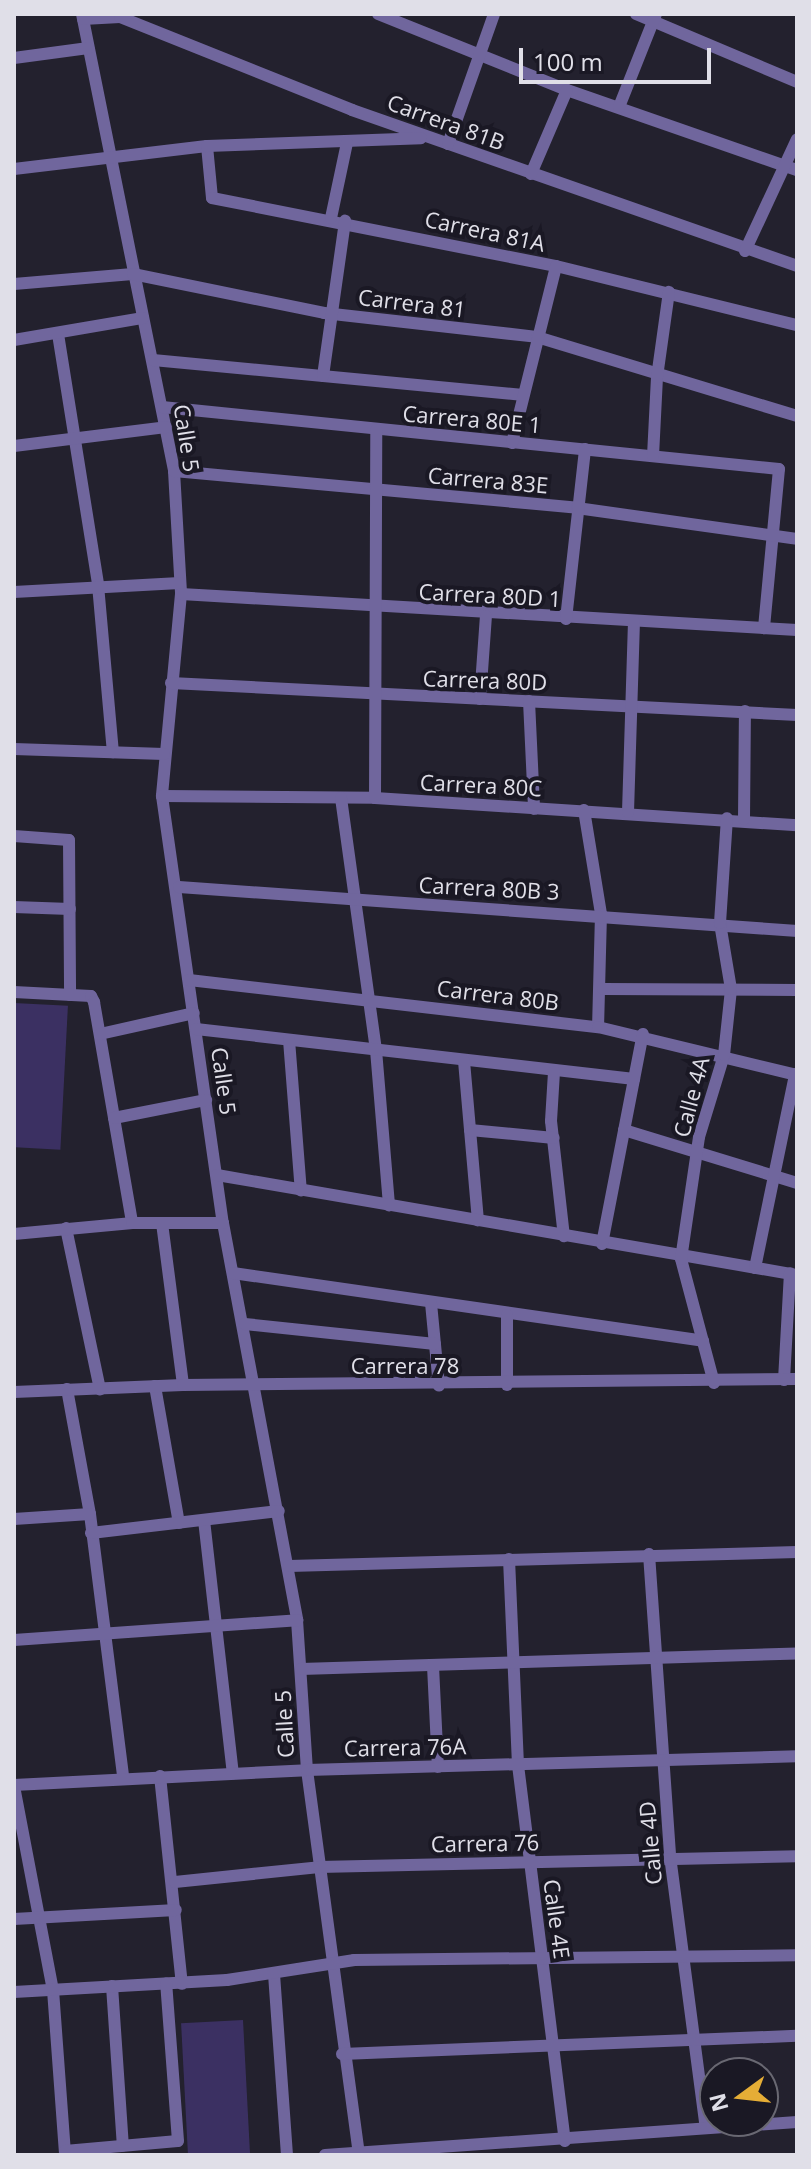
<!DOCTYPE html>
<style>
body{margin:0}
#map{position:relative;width:811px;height:2169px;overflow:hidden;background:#23212e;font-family:"Open Sans",sans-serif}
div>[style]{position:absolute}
.green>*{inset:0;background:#3b3062;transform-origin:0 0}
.minor>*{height:12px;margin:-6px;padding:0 6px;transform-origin:6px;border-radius:6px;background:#70669d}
span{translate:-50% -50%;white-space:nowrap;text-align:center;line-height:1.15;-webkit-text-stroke:8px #1a1824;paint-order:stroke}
.street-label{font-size:22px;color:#e0dfe8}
.frame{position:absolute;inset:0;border:16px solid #e0dfe8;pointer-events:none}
.north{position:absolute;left:699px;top:2057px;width:80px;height:80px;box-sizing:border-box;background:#1a1824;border:2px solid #696872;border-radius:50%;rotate:255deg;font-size:22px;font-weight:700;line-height:32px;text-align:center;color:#e0dfe8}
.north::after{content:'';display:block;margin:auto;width:28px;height:36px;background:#e5ad36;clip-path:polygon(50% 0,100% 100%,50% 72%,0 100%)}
.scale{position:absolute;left:519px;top:48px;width:192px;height:36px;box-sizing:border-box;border:4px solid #e0dfe8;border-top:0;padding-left:10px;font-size:24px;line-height:28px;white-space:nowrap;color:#e0dfe8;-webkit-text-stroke:6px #1a1824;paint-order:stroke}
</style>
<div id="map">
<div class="green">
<div style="left:14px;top:1003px;width:54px;height:144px;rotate:3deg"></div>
<div style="left:243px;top:2020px;width:135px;height:62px;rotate:87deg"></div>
</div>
<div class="minor">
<div style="left:82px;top:14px;width:466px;rotate:78.6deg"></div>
<div style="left:174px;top:471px;width:123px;rotate:86.7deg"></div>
<div style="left:181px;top:594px;width:203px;rotate:95.4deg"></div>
<div style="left:162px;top:796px;width:431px;rotate:81.9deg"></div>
<div style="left:223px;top:1223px;width:404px;rotate:79.4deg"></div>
<div style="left:297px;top:1620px;width:150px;rotate:86.2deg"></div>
<div style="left:307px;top:1770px;width:388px;rotate:82.3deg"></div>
<div style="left:378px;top:14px;width:204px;rotate:21.9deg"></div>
<div style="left:567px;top:90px;width:244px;rotate:19.2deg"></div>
<div style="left:636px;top:14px;width:175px;rotate:22.9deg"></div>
<div style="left:83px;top:19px;width:37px;rotate:-3deg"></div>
<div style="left:120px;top:17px;width:250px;rotate:21.8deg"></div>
<div style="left:352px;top:110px;width:472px;rotate:19.3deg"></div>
<div style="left:14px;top:58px;width:75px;rotate:-7.7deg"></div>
<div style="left:619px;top:107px;width:100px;rotate:-68.3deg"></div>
<div style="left:448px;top:144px;width:138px;rotate:-70.5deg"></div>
<div style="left:207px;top:146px;width:52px;rotate:84.5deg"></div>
<div style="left:212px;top:198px;width:351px;rotate:11.2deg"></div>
<div style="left:556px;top:266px;width:248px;rotate:13.8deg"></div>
<div style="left:14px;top:169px;width:194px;rotate:-6.8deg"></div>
<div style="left:207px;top:146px;width:214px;rotate:-2.1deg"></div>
<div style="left:531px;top:174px;width:91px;rotate:-66.8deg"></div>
<div style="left:331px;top:218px;width:77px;rotate:-78deg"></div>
<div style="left:745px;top:251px;width:123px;rotate:-65.1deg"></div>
<div style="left:14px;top:284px;width:119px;rotate:-4.8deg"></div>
<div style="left:133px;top:274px;width:195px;rotate:11.5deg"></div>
<div style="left:324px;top:313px;width:214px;rotate:6.4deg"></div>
<div style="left:537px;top:337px;width:272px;rotate:16.9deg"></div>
<div style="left:58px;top:334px;width:254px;rotate:80.9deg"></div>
<div style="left:98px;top:585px;width:168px;rotate:84.9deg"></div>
<div style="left:14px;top:340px;width:131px;rotate:-9.7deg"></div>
<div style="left:153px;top:360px;width:372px;rotate:5.4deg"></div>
<div style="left:323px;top:376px;width:157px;rotate:-81.9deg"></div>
<div style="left:162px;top:407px;width:620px;rotate:5.74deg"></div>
<div style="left:779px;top:469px;width:160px;rotate:95.4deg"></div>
<div style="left:512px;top:443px;width:182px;rotate:-76deg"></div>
<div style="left:14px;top:446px;width:153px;rotate:-7.1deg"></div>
<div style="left:653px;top:456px;width:79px;rotate:-87.1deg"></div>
<div style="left:657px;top:377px;width:86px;rotate:-82deg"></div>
<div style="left:174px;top:471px;width:405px;rotate:5.2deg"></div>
<div style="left:577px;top:508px;width:222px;rotate:8deg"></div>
<div style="left:14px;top:592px;width:166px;rotate:-3.1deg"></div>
<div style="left:181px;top:594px;width:617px;rotate:3.34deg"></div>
<div style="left:566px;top:619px;width:171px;rotate:-83.6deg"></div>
<div style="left:171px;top:683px;width:627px;rotate:2.93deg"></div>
<div style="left:480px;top:699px;width:83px;rotate:-85.9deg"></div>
<div style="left:529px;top:701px;width:108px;rotate:87.3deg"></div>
<div style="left:14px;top:749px;width:150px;rotate:1.9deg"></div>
<div style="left:162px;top:796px;width:213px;rotate:0.5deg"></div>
<div style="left:375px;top:798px;width:423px;rotate:3.7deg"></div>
<div style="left:341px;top:798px;width:254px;rotate:82.1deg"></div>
<div style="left:376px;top:1050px;width:156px;rotate:85.2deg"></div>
<div style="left:375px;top:798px;width:368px;rotate:-89.8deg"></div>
<div style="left:584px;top:810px;width:105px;rotate:80.7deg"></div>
<div style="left:601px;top:914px;width:113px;rotate:91.5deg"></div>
<div style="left:628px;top:812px;width:190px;rotate:-88.2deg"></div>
<div style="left:744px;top:819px;width:108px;rotate:-89.5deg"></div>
<div style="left:14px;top:836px;width:55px;rotate:4.2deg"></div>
<div style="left:69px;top:840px;width:155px;rotate:89.6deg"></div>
<div style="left:179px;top:887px;width:620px;rotate:4.07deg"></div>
<div style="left:14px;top:907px;width:56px;rotate:2deg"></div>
<div style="left:189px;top:980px;width:412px;rotate:6.6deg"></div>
<div style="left:598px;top:1027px;width:205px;rotate:13.6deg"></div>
<div style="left:603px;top:989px;width:194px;rotate:0.3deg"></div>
<div style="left:14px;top:992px;width:77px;rotate:3deg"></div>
<div style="left:91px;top:996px;width:7px;rotate:63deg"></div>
<div style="left:94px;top:1002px;width:224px;rotate:80.2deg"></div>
<div style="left:196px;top:1029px;width:441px;rotate:6.5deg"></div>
<div style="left:100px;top:1034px;width:96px;rotate:-12.6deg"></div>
<div style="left:289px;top:1040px;width:151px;rotate:85.5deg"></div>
<div style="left:464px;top:1061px;width:160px;rotate:85deg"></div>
<div style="left:554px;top:1072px;width:49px;rotate:93.5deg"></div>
<div style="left:551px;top:1121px;width:116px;rotate:83.6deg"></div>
<div style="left:114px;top:1118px;width:94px;rotate:-11.1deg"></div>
<div style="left:470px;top:1130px;width:84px;rotate:5.4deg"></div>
<div style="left:624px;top:1130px;width:181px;rotate:17deg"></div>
<div style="left:217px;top:1175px;width:589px;rotate:9.78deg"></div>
<div style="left:162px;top:1223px;width:163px;rotate:82.6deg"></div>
<div style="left:66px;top:1228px;width:165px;rotate:78.1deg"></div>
<div style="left:14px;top:1234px;width:119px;rotate:-5.3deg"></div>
<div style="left:132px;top:1223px;width:91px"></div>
<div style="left:602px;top:1244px;width:214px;rotate:-79deg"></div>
<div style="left:755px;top:1268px;width:198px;rotate:-78.3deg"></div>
<div style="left:233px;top:1273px;width:475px;rotate:8.2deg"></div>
<div style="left:431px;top:1303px;width:83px;rotate:84.5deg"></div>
<div style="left:245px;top:1324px;width:191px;rotate:6deg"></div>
<div style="left:784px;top:1380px;width:107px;rotate:-86.8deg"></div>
<div style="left:714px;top:1383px;width:128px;rotate:-104.9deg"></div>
<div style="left:681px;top:1259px;width:123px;rotate:-81.6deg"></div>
<div style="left:699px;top:1137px;width:86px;rotate:-73deg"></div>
<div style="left:724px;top:1055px;width:66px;rotate:-83.9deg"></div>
<div style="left:731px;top:989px;width:67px;rotate:-99.5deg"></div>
<div style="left:720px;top:923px;width:105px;rotate:-86.2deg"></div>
<div style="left:507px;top:1385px;width:70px;rotate:-90deg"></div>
<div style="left:155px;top:1386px;width:139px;rotate:80.1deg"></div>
<div style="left:67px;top:1389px;width:127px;rotate:79.6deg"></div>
<div style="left:90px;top:1514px;width:265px;rotate:82.8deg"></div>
<div style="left:14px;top:1392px;width:169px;rotate:-2.4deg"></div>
<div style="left:183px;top:1385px;width:614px;rotate:-0.56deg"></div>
<div style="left:14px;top:1519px;width:76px;rotate:-3.8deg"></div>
<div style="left:204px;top:1520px;width:255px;rotate:83.5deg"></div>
<div style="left:91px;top:1533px;width:189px;rotate:-6.7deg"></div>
<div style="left:649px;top:1554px;width:303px;rotate:86deg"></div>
<div style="left:670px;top:1856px;width:274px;rotate:82.5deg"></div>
<div style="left:509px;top:1559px;width:206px;rotate:87.5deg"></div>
<div style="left:518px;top:1765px;width:379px;rotate:82.9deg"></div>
<div style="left:289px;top:1566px;width:508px;rotate:-1.58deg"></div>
<div style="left:14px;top:1640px;width:284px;rotate:-4deg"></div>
<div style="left:433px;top:1666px;width:101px;rotate:87.2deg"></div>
<div style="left:301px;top:1669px;width:496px;rotate:-1.8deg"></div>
<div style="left:160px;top:1776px;width:209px;rotate:84deg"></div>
<div style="left:14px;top:1785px;width:293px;rotate:-2.9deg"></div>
<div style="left:307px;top:1770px;width:490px;rotate:-1.6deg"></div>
<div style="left:14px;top:1786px;width:208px;rotate:79.2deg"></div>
<div style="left:53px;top:1990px;width:165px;rotate:85.8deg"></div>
<div style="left:175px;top:1882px;width:145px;rotate:-5.9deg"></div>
<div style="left:319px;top:1867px;width:478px;rotate:-1.3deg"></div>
<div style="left:14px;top:1919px;width:162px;rotate:-3.2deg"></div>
<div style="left:274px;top:1974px;width:181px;rotate:85.9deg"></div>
<div style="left:112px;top:1986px;width:160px;rotate:86.1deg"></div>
<div style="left:14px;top:1992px;width:213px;rotate:-3.2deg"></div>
<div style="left:227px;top:1980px;width:129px;rotate:-8.9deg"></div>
<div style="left:354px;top:1960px;width:443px;rotate:-0.6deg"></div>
<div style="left:342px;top:2054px;width:455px;rotate:-2.3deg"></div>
<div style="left:65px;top:2151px;width:113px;rotate:-5.1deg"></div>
<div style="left:178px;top:2141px;width:158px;rotate:-94.3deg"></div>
<div style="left:325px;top:2155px;width:473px;rotate:-4deg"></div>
</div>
<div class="street-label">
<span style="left:446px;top:122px;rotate:20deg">Carrera 81B</span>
<span style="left:485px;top:231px;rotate:12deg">Carrera 81A</span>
<span style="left:412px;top:303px;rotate:7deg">Carrera 81</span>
<span style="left:472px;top:419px;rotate:5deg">Carrera 80E 1</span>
<span style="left:187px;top:438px;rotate:81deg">Calle 5</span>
<span style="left:488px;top:480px;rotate:5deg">Carrera 83E</span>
<span style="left:490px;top:595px;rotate:3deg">Carrera 80D 1</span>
<span style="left:485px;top:680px;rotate:2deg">Carrera 80D</span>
<span style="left:481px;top:785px;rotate:3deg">Carrera 80C</span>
<span style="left:489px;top:888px;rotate:3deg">Carrera 80B 3</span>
<span style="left:498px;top:995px;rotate:7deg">Carrera 80B</span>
<span style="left:224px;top:1081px;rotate:82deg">Calle 5</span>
<span style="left:691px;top:1097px;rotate:-75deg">Calle 4A</span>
<span style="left:405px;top:1366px">Carrera 78</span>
<span style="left:284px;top:1724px;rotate:-93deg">Calle 5</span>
<span style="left:405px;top:1747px;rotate:-1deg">Carrera 76A</span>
<span style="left:485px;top:1843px;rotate:-1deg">Carrera 76</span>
<span style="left:650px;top:1843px;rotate:-95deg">Calle 4D</span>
<span style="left:557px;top:1919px;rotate:82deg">Calle 4E</span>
</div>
<div class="frame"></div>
<div class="north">N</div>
<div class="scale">100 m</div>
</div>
